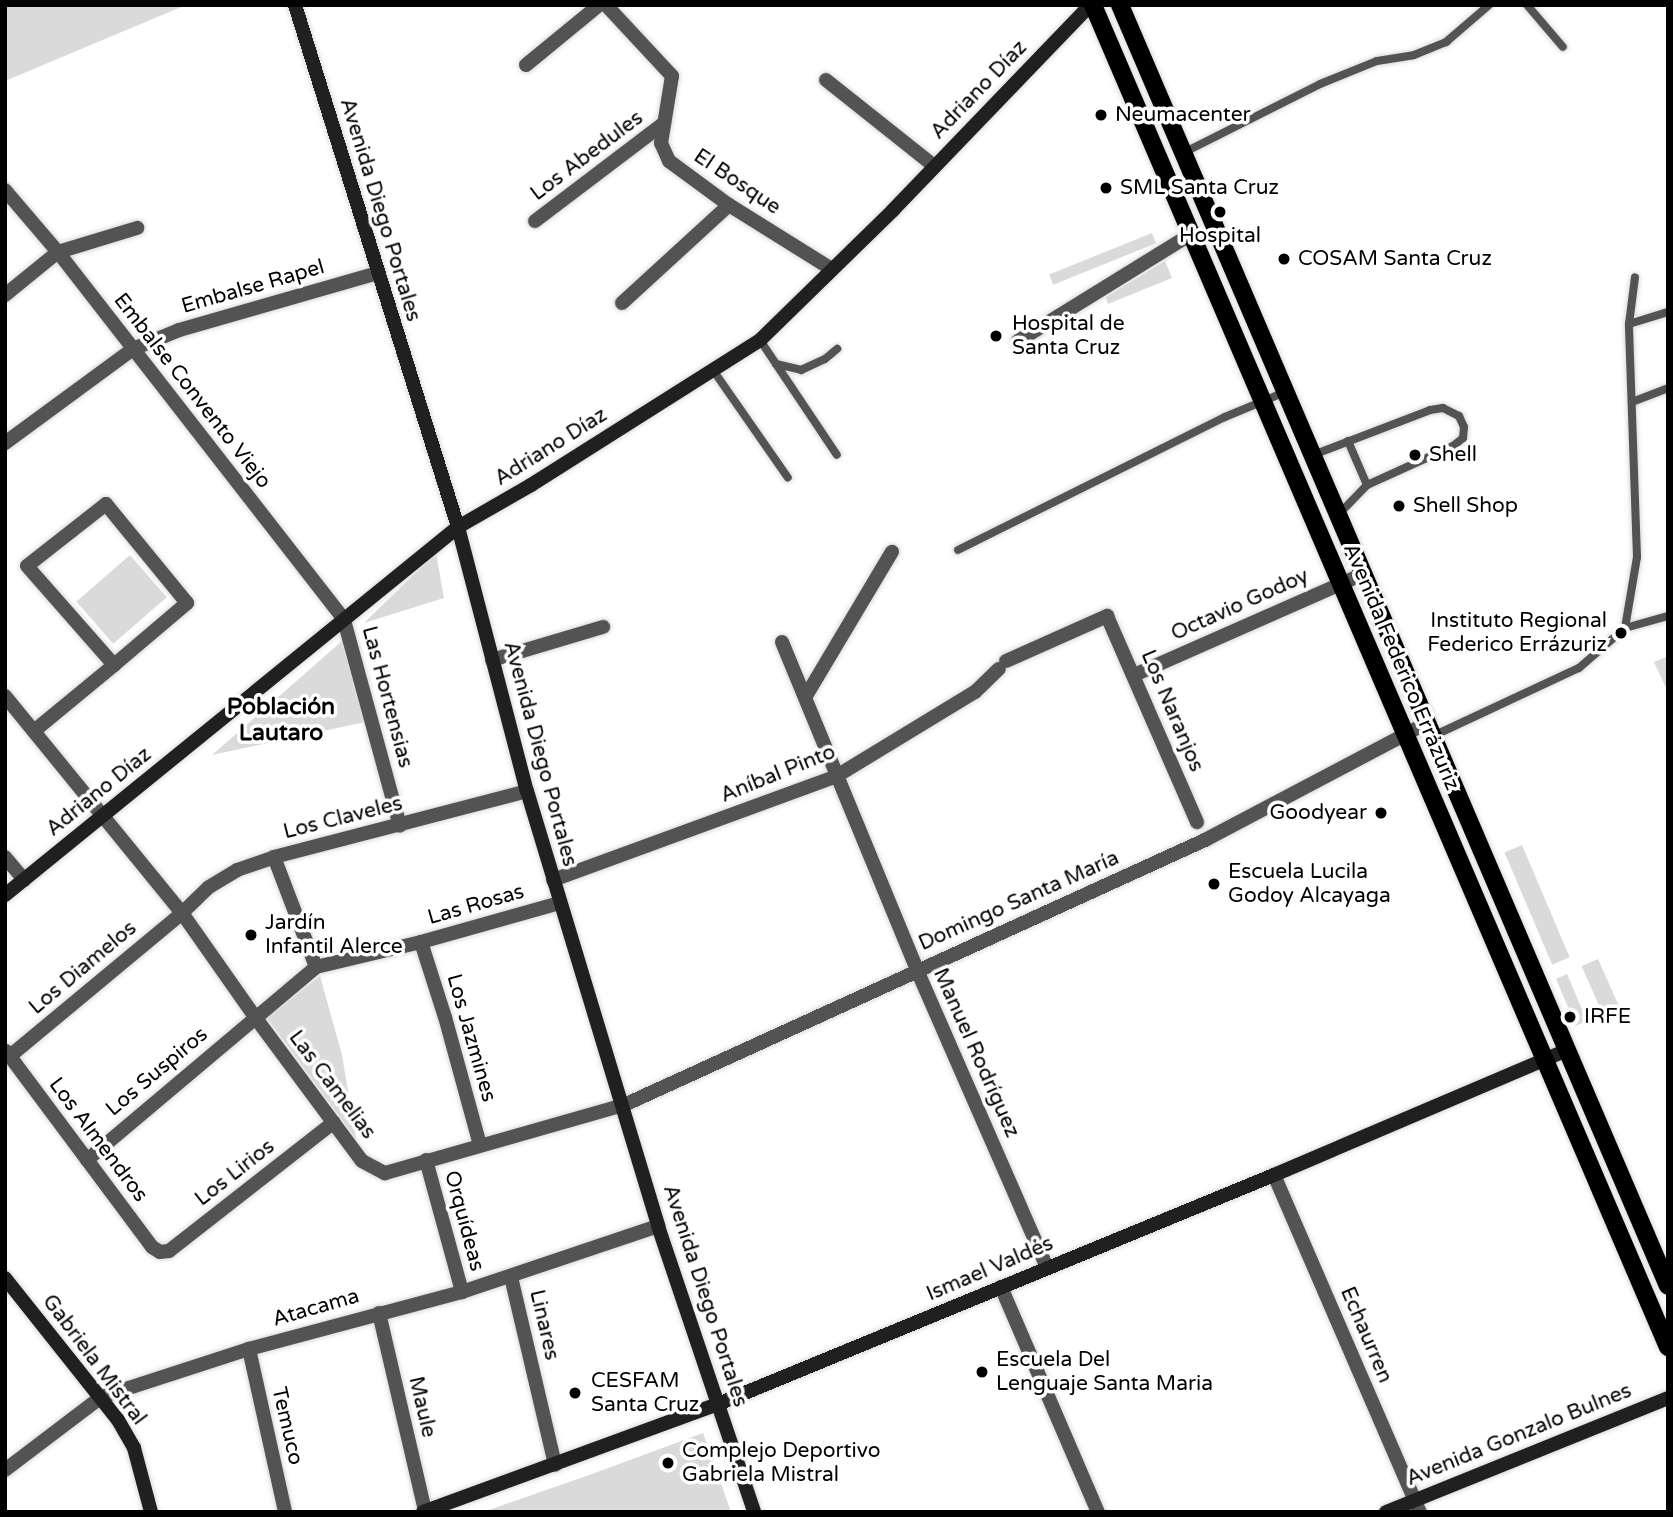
<!DOCTYPE html>
<meta charset="utf-8">
<style>
body{margin:0}
#map{position:relative;width:1673px;height:1517px;overflow:hidden;background:#fff;font-family:"Varela Round",sans-serif}
div>[style]{position:absolute}
.green>*{inset:0;background:#dadada;transform-origin:0 0}
.roads{filter:drop-shadow(0 0 2px #dbdbdb) drop-shadow(0 0 2px #dbdbdb)}
.lane>*{height:8px;margin:-4px;padding:0 4px;transform-origin:4px;border-radius:4px;background:#535353}
.street>*{height:14px;margin:-7px;padding:0 7px;transform-origin:7px;border-radius:7px;background:#535353}
.secondary>*{height:14px;margin:-7px;padding:0 7px;transform-origin:7px;border-radius:7px;background:#202020}
.primary>*{height:18px;margin:-9px;padding:0 9px;transform-origin:9px;border-radius:9px;background:#000}
.dots>*{width:19px;height:19px;translate:-50% -50%;box-sizing:border-box;border:4px solid #fff;border-radius:50%}
span{translate:-50% -50%;white-space:nowrap;text-align:center;line-height:1.15;-webkit-text-stroke:7px #fff;paint-order:stroke}
.street-label{font-size:21px;color:#000}
.poi-label{font-size:21px;color:#000}
.left{translate:0 -50%;text-align:left}
.right{translate:-100% -50%;text-align:right}
.neighbourhood-label{font-size:23px;color:#000;font-weight:700}
.frame{position:absolute;inset:0;border:7px solid #000;pointer-events:none}
</style>
<div id="map">
<div class="green">
<div style="clip-path:polygon(5px 5px,186px 5px,5px 81px)"></div>
<div style="left:1152px;top:233px;width:11px;height:111px;rotate:68deg"></div>
<div style="clip-path:polygon(1165px 261px,1172px 278px,1108px 304px,1106px 297px)"></div>
<div style="clip-path:polygon(436px 553px,444px 598px,364px 623px)"></div>
<div style="left:130px;top:555px;width:56px;height:71px;rotate:49deg"></div>
<div style="clip-path:polygon(342px 641px,365px 722px,212px 755px)"></div>
<div style="clip-path:polygon(1668px 656px,1668px 692px,1654px 662px)"></div>
<div style="left:1522px;top:845px;width:122px;height:19px;rotate:67deg"></div>
<div style="left:1598px;top:959px;width:52px;height:18px;rotate:66deg"></div>
<div style="left:1567px;top:974px;width:51px;height:12px;rotate:67deg"></div>
<div style="clip-path:polygon(320px 976px,342px 1055px,356px 1139px,267px 1018px)"></div>
<div style="clip-path:polygon(703px 1433px,731px 1512px,483px 1512px,592px 1474px)"></div>
</div>
<div class="roads">
<div class="lane">
<div style="left:1527px;top:5px;width:55px;rotate:49.4deg"></div>
<div style="left:1183px;top:153px;width:153px;rotate:-26.7deg"></div>
<div style="left:1320px;top:84px;width:61px;rotate:-22deg"></div>
<div style="left:1377px;top:61px;width:37px;rotate:-9deg"></div>
<div style="left:1414px;top:55px;width:35px;rotate:-22deg"></div>
<div style="left:1446px;top:42px;width:57px;rotate:-40.7deg"></div>
<div style="left:1629px;top:324px;width:41px;rotate:-17.1deg"></div>
<div style="left:760px;top:340px;width:138px;rotate:56.2deg"></div>
<div style="left:776px;top:364px;width:26px;rotate:13deg"></div>
<div style="left:801px;top:370px;width:26px;rotate:-25deg"></div>
<div style="left:825px;top:359px;width:16px;rotate:-40deg"></div>
<div style="left:713px;top:370px;width:131px;rotate:55.2deg"></div>
<div style="left:1632px;top:402px;width:39px;rotate:-21deg"></div>
<div style="left:1313px;top:455px;width:125px;rotate:-21deg"></div>
<div style="left:1430px;top:410px;width:13px;rotate:-9deg"></div>
<div style="left:1443px;top:408px;width:18px;rotate:27deg"></div>
<div style="left:1459px;top:416px;width:12px;rotate:66deg"></div>
<div style="left:1464px;top:427px;width:11px;rotate:95deg"></div>
<div style="left:1463px;top:438px;width:13px;rotate:141deg"></div>
<div style="left:1453px;top:446px;width:94px;rotate:155.6deg"></div>
<div style="left:1339px;top:514px;width:40px;rotate:-46deg"></div>
<div style="left:1367px;top:485px;width:48px;rotate:-113.4deg"></div>
<div style="left:958px;top:550px;width:298px;rotate:-26.5deg"></div>
<div style="left:1225px;top:417px;width:65px;rotate:-22.6deg"></div>
<div style="left:1625px;top:628px;width:72px;rotate:-80.4deg"></div>
<div style="left:1637px;top:557px;width:233px;rotate:-92deg"></div>
<div style="left:1629px;top:324px;width:47px;rotate:-82.7deg"></div>
<div style="left:1433px;top:736px;width:161px;rotate:-25deg"></div>
<div style="left:1579px;top:668px;width:61px;rotate:-41deg"></div>
<div style="left:1625px;top:628px;width:45px;rotate:-15.6deg"></div>
</div>
<div class="street">
<div style="left:606px;top:5px;width:97px;rotate:47.1deg"></div>
<div style="left:672px;top:76px;width:68px;rotate:99.3deg"></div>
<div style="left:661px;top:143px;width:20px;rotate:66deg"></div>
<div style="left:669px;top:161px;width:74px;rotate:36.3deg"></div>
<div style="left:729px;top:205px;width:119px;rotate:32deg"></div>
<div style="left:526px;top:65px;width:94px;rotate:-39.4deg"></div>
<div style="left:826px;top:80px;width:138px;rotate:38.5deg"></div>
<div style="left:5px;top:190px;width:82px;rotate:49.5deg"></div>
<div style="left:58px;top:252px;width:466px;rotate:52.1deg"></div>
<div style="left:344px;top:620px;width:213px;rotate:74.8deg"></div>
<div style="left:535px;top:221px;width:162px;rotate:-37.2deg"></div>
<div style="left:5px;top:295px;width:68px;rotate:-39.1deg"></div>
<div style="left:58px;top:252px;width:83px;rotate:-16.9deg"></div>
<div style="left:622px;top:303px;width:145px;rotate:-42.5deg"></div>
<div style="left:1018px;top:341px;width:203px;rotate:-31.7deg"></div>
<div style="left:5px;top:443px;width:159px;rotate:-36.3deg"></div>
<div style="left:133px;top:349px;width:50px;rotate:-22.4deg"></div>
<div style="left:179px;top:330px;width:207px;rotate:-16deg"></div>
<div style="left:782px;top:642px;width:355px;rotate:67.6deg"></div>
<div style="left:917px;top:970px;width:325px;rotate:66.4deg"></div>
<div style="left:492px;top:660px;width:116px;rotate:-16.6deg"></div>
<div style="left:1006px;top:661px;width:111px;rotate:-24deg"></div>
<div style="left:1107px;top:616px;width:225px;rotate:66.4deg"></div>
<div style="left:1134px;top:675px;width:250px;rotate:-23.8deg"></div>
<div style="left:5px;top:696px;width:280px;rotate:50.8deg"></div>
<div style="left:182px;top:913px;width:127px;rotate:54.9deg"></div>
<div style="left:255px;top:1017px;width:179px;rotate:53.4deg"></div>
<div style="left:362px;top:1161px;width:26px;rotate:28deg"></div>
<div style="left:385px;top:1173px;width:248px;rotate:-15.9deg"></div>
<div style="left:624px;top:1105px;width:639px;rotate:-24.52deg"></div>
<div style="left:1205px;top:840px;width:251px;rotate:-27.8deg"></div>
<div style="left:806px;top:696px;width:168px;rotate:-59.2deg"></div>
<div style="left:34px;top:731px;width:104px;rotate:-39.5deg"></div>
<div style="left:114px;top:665px;width:96px;rotate:-40.3deg"></div>
<div style="left:187px;top:603px;width:128px;rotate:-129.3deg"></div>
<div style="left:106px;top:504px;width:100px;rotate:141.9deg"></div>
<div style="left:27px;top:566px;width:132px;rotate:48.7deg"></div>
<div style="left:5px;top:857px;width:30px;rotate:50deg"></div>
<div style="left:274px;top:857px;width:118px;rotate:69.1deg"></div>
<div style="left:553px;top:880px;width:300px;rotate:-20.1deg"></div>
<div style="left:835px;top:777px;width:164px;rotate:-31.3deg"></div>
<div style="left:975px;top:692px;width:33px;rotate:-44deg"></div>
<div style="left:421px;top:942px;width:79px;rotate:72.3deg"></div>
<div style="left:445px;top:1017px;width:133px;rotate:74.7deg"></div>
<div style="left:6px;top:1051px;width:244px;rotate:53.3deg"></div>
<div style="left:152px;top:1247px;width:9px;rotate:32deg"></div>
<div style="left:160px;top:1252px;width:9px;rotate:-6deg"></div>
<div style="left:169px;top:1251px;width:209px;rotate:-38deg"></div>
<div style="left:10px;top:1056px;width:224px;rotate:-39.7deg"></div>
<div style="left:182px;top:913px;width:37px;rotate:-44deg"></div>
<div style="left:209px;top:887px;width:33px;rotate:-31deg"></div>
<div style="left:237px;top:870px;width:39px;rotate:-19deg"></div>
<div style="left:274px;top:857px;width:261px;rotate:-14.6deg"></div>
<div style="left:87px;top:1160px;width:299px;rotate:-40.1deg"></div>
<div style="left:316px;top:967px;width:108px;rotate:-13.4deg"></div>
<div style="left:421px;top:942px;width:144px;rotate:-15.7deg"></div>
<div style="left:426px;top:1160px;width:137px;rotate:74.7deg"></div>
<div style="left:1274px;top:1175px;width:367px;rotate:66.6deg"></div>
<div style="left:511px;top:1277px;width:193px;rotate:76.8deg"></div>
<div style="left:1001px;top:1287px;width:245px;rotate:66.7deg"></div>
<div style="left:379px;top:1313px;width:203px;rotate:76.9deg"></div>
<div style="left:249px;top:1349px;width:167px;rotate:77.5deg"></div>
<div style="left:5px;top:1470px;width:121px;rotate:-37.2deg"></div>
<div style="left:101px;top:1397px;width:156px;rotate:-18deg"></div>
<div style="left:249px;top:1349px;width:220px;rotate:-15deg"></div>
<div style="left:462px;top:1292px;width:207px;rotate:-18.6deg"></div>
</div>
<div class="secondary">
<div style="left:295px;top:5px;width:547px;rotate:72.66deg"></div>
<div style="left:458px;top:527px;width:273px;rotate:75.4deg"></div>
<div style="left:527px;top:791px;width:454px;rotate:73.2deg"></div>
<div style="left:658px;top:1226px;width:302px;rotate:71.4deg"></div>
<div style="left:5px;top:895px;width:584px;rotate:-39.09deg"></div>
<div style="left:458px;top:527px;width:84px;rotate:-29.9deg"></div>
<div style="left:531px;top:485px;width:271px;rotate:-32.3deg"></div>
<div style="left:760px;top:340px;width:186px;rotate:-44.3deg"></div>
<div style="left:893px;top:210px;width:284px;rotate:-46.1deg"></div>
<div style="left:5px;top:1278px;width:181px;rotate:51.5deg"></div>
<div style="left:118px;top:1420px;width:32px;rotate:60deg"></div>
<div style="left:134px;top:1448px;width:66px;rotate:75.1deg"></div>
<div style="left:423px;top:1512px;width:314px;rotate:-20.1deg"></div>
<div style="left:718px;top:1404px;width:601px;rotate:-22.39deg"></div>
<div style="left:1274px;top:1175px;width:319px;rotate:-23.1deg"></div>
<div style="left:1386px;top:1512px;width:304px;rotate:-22deg"></div>
</div>
<div class="primary">
<div style="left:1093px;top:5px;width:1460px;rotate:66.81deg"></div>
<div style="left:1120px;top:5px;width:1393px;rotate:66.84deg"></div>
</div>
</div>
<div class="dots">
<div style="left:1101px;top:115px;background:#000"></div>
<div style="left:1106px;top:188px;background:#000"></div>
<div style="left:1220px;top:212px;background:#000"></div>
<div style="left:1284px;top:259px;background:#000"></div>
<div style="left:996px;top:336px;background:#000"></div>
<div style="left:1415px;top:455px;background:#000"></div>
<div style="left:1399px;top:506px;background:#000"></div>
<div style="left:1621px;top:633px;background:#000"></div>
<div style="left:1381px;top:813px;background:#000"></div>
<div style="left:1214px;top:884px;background:#000"></div>
<div style="left:251px;top:935px;background:#000"></div>
<div style="left:1570px;top:1017px;background:#000"></div>
<div style="left:982px;top:1372px;background:#000"></div>
<div style="left:575px;top:1393px;background:#000"></div>
<div style="left:668px;top:1463px;background:#000"></div>
</div>
<div class="street-label">
<span style="left:979px;top:90px;rotate:-46deg">Adriano Díaz</span>
<span style="left:587px;top:156px;rotate:-37deg">Los Abedules</span>
<span style="left:737px;top:182px;rotate:34deg">El Bosque</span>
<span style="left:380px;top:210px;rotate:73deg">Avenida Diego Portales</span>
<span style="left:253px;top:287px;rotate:-16deg">Embalse Rapel</span>
<span style="left:192px;top:391px;rotate:52deg">Embalse Convento Viejo</span>
<span style="left:551px;top:447px;rotate:-32deg">Adriano Díaz</span>
<span style="left:1240px;top:605px;rotate:-24deg">Octavio Godoy</span>
<span style="left:1401px;top:667px;rotate:67deg">Avenida Federico Errázuriz</span>
<span style="left:387px;top:697px;rotate:75deg">Las Hortensias</span>
<span style="left:1172px;top:711px;rotate:67deg">Los Naranjos</span>
<span style="left:540px;top:754px;rotate:75deg">Avenida Diego Portales</span>
<span style="left:778px;top:774px;rotate:-22deg">Aníbal Pinto</span>
<span style="left:99px;top:792px;rotate:-39deg">Adriano Díaz</span>
<span style="left:343px;top:818px;rotate:-14deg">Los Claveles</span>
<span style="left:1019px;top:901px;rotate:-24deg">Domingo Santa María</span>
<span style="left:476px;top:905px;rotate:-16deg">Las Rosas</span>
<span style="left:83px;top:968px;rotate:-40deg">Los Diamelos</span>
<span style="left:471px;top:1038px;rotate:74deg">Los Jazmines</span>
<span style="left:976px;top:1053px;rotate:66deg">Manuel Rodríguez</span>
<span style="left:157px;top:1072px;rotate:-40deg">Los Suspiros</span>
<span style="left:332px;top:1085px;rotate:53deg">Las Camelias</span>
<span style="left:98px;top:1140px;rotate:53deg">Los Almendros</span>
<span style="left:235px;top:1173px;rotate:-38deg">Los Lirios</span>
<span style="left:464px;top:1221px;rotate:75deg">Orquídeas</span>
<span style="left:990px;top:1269px;rotate:-23deg">Ismael Valdés</span>
<span style="left:705px;top:1296px;rotate:72deg">Avenida Diego Portales</span>
<span style="left:316px;top:1308px;rotate:-16deg">Atacama</span>
<span style="left:544px;top:1325px;rotate:77deg">Linares</span>
<span style="left:1366px;top:1335px;rotate:67deg">Echaurren</span>
<span style="left:94px;top:1360px;rotate:53deg">Gabriela Mistral</span>
<span style="left:422px;top:1407px;rotate:77deg">Maule</span>
<span style="left:287px;top:1426px;rotate:77deg">Temuco</span>
<span style="left:1519px;top:1435px;rotate:-22deg">Avenida Gonzalo Bulnes</span>
</div>
<div class="poi-label">
<span class="left" style="left:1115px;top:115px">Neumacenter</span>
<span class="left" style="left:1120px;top:188px">SML Santa Cruz</span>
<span style="left:1220px;top:236px">Hospital</span>
<span class="left" style="left:1298px;top:259px">COSAM Santa Cruz</span>
<span class="left" style="left:1012px;top:336px">Hospital de<br>Santa Cruz</span>
<span class="left" style="left:1429px;top:455px">Shell</span>
<span class="left" style="left:1413px;top:506px">Shell Shop</span>
<span class="right" style="left:1607px;top:633px">Instituto Regional<br>Federico Errázuriz</span>
<span class="right" style="left:1367px;top:813px">Goodyear</span>
<span class="left" style="left:1228px;top:884px">Escuela Lucila<br>Godoy Alcayaga</span>
<span class="left" style="left:265px;top:935px">Jardín<br>Infantil Alerce</span>
<span class="left" style="left:1584px;top:1017px">IRFE</span>
<span class="left" style="left:996px;top:1372px">Escuela Del<br>Lenguaje Santa Maria</span>
<span class="left" style="left:591px;top:1393px">CESFAM<br>Santa Cruz</span>
<span class="left" style="left:682px;top:1463px">Complejo Deportivo<br>Gabriela Mistral</span>
</div>
<div class="neighbourhood-label">
<span style="left:281px;top:720px">Población<br>Lautaro</span>
</div>
<div class="frame"></div>
</div>
